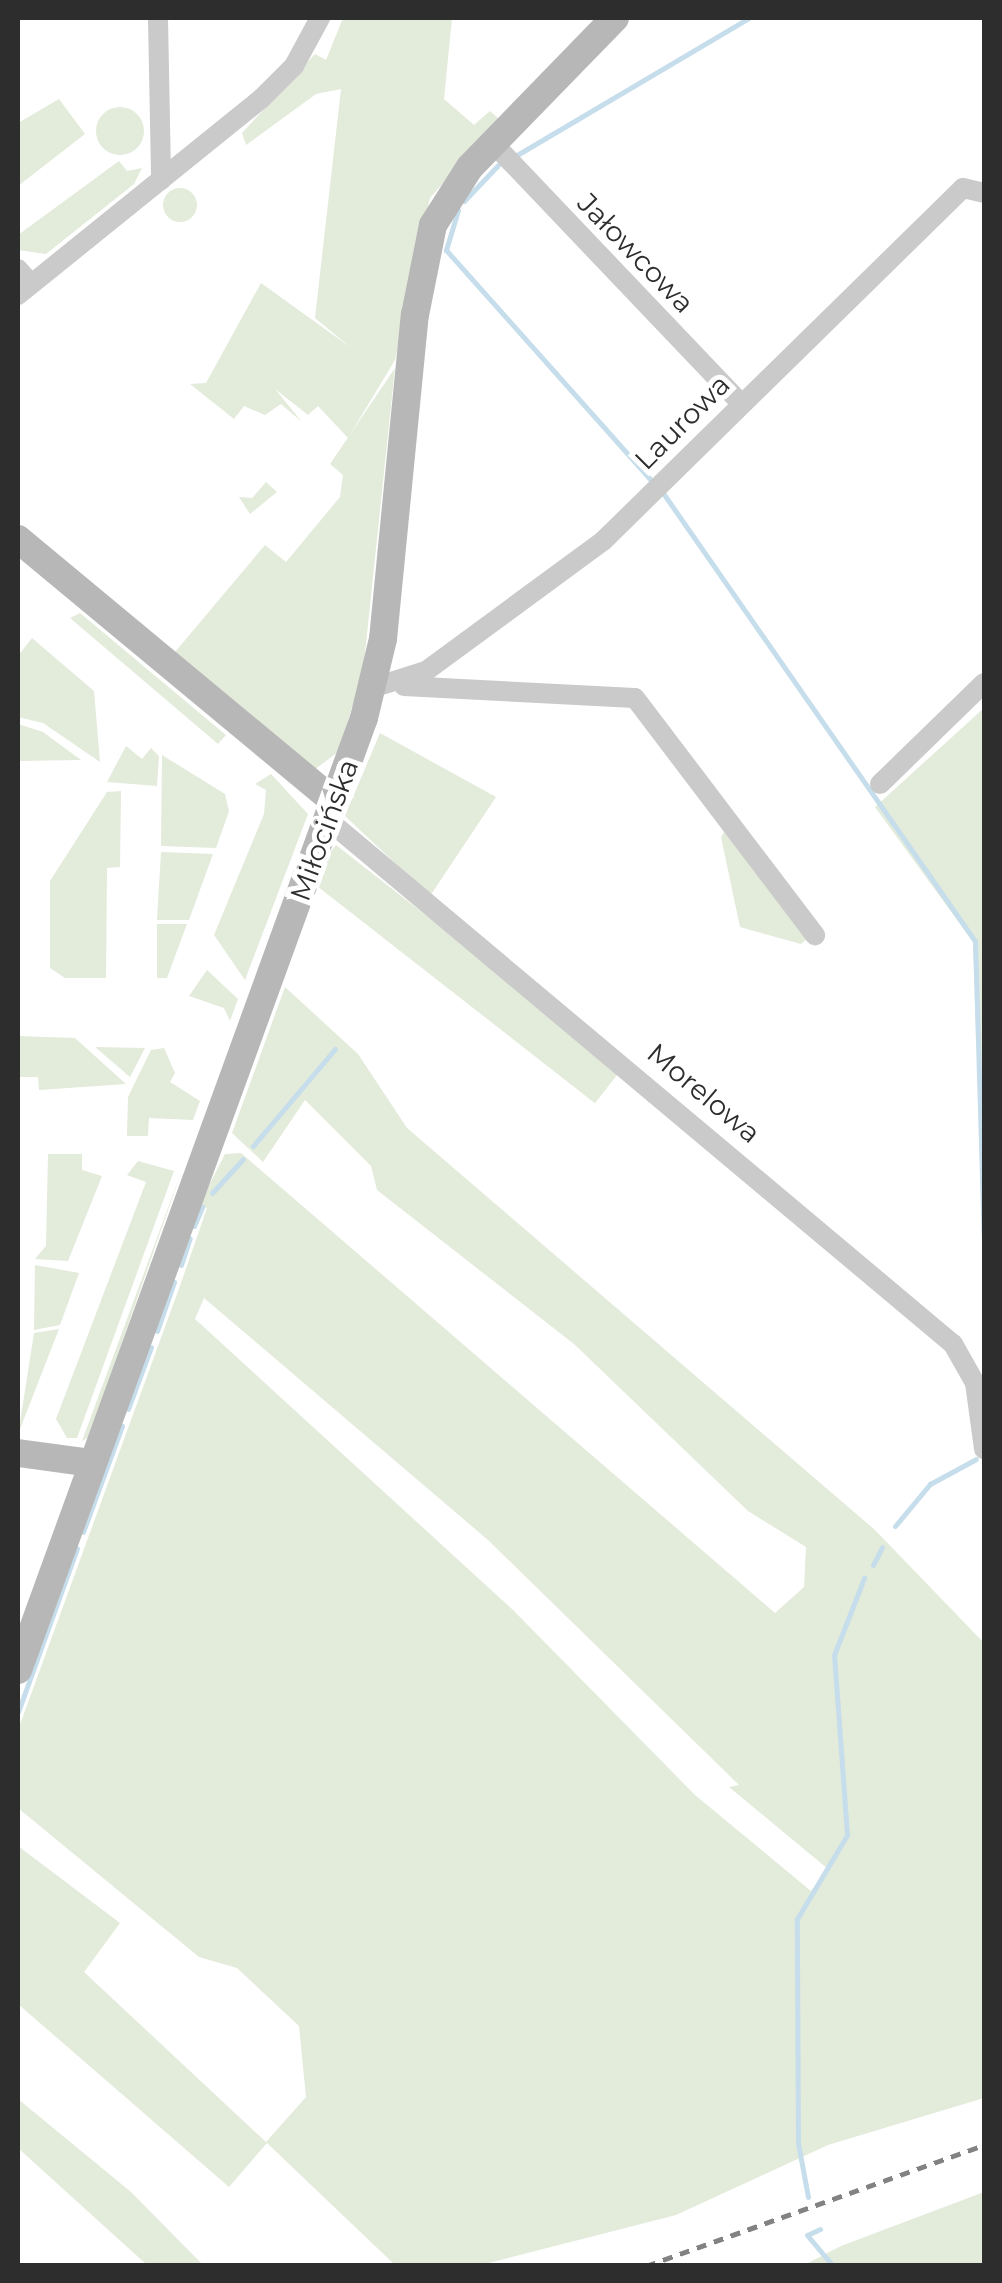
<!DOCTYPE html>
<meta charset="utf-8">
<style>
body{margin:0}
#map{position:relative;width:1002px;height:2283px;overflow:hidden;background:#fff;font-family:Montserrat,sans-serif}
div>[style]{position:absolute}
.green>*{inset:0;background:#e3ebdb;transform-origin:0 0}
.round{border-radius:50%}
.stream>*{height:5px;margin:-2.5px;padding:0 2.5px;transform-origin:2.5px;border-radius:2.5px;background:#c6ddeb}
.street>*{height:20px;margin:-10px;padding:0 10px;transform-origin:10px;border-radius:10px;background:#cacaca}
.secondary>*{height:28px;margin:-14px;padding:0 14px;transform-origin:14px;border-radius:14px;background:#b7b7b7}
.rail>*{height:5px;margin-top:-2.5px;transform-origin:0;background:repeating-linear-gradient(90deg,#828282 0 10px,transparent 0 18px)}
span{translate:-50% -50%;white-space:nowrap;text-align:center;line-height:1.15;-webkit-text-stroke:10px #fff;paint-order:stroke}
.street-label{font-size:28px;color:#2d2d2d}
.frame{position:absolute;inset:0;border:20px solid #2d2d2d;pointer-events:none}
</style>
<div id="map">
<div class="green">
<div style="clip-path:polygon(343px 18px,452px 18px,444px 99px,474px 125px,490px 111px,499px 119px,430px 198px,395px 360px,348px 438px,318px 406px,308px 415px,275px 389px,302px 422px,281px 404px,265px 415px,244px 406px,234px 419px,190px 384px,206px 383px,261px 283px,350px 347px,315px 318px,341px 89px,316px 94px,246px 145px,242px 133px,315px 54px,326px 60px)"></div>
<div style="clip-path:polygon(59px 99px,85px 134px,18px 186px,18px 123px)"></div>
<div class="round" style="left:96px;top:107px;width:48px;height:48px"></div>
<div style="clip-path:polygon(119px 161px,127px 171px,142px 168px,134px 184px,46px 254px,18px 250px,18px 235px)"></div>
<div class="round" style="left:163px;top:188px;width:34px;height:34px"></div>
<div style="clip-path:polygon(395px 368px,363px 672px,338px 752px,314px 770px,175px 652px,265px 545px,286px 562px,340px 497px,343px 475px,330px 464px)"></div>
<div style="clip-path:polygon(266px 482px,277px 492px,250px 514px,239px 497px,252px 498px)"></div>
<div style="clip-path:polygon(80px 613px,226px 735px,218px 744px,70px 618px)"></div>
<div style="clip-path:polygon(32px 638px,94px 691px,100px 762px,43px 723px,18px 717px,18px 656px)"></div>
<div style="clip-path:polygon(984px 708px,984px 1257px,973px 942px,875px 807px)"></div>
<div style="clip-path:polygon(18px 724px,43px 732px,81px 760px,18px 761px)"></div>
<div style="clip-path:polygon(380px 733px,496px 797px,430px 896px,345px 816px)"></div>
<div style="clip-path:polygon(126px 746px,142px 759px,151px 748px,159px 756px,157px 786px,107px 782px)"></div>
<div style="clip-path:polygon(162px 755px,225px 794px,229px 811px,216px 848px,161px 846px)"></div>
<div style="clip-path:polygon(271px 774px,308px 814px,245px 980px,214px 935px,264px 814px,266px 790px,255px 784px)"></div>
<div style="clip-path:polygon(121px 791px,120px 867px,107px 868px,106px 978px,65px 978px,50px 968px,50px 881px,107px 792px)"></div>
<div style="clip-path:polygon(731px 821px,809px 937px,801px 944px,740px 927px,721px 837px)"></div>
<div style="left:336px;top:845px;width:363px;height:44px;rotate:38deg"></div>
<div style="clip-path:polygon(161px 852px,213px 854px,189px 920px,157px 920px)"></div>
<div style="clip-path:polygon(157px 924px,187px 924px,167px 978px,157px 978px)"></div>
<div style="clip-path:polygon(207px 970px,238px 999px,230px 1021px,224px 1008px,189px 996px)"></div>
<div style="clip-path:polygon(evenodd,285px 987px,358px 1054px,407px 1128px,875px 1530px,984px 1643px,984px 2098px,828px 2145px,676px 2215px,481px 2265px,395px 2265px,267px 2143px,229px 2187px,18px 2004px,18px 1846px,120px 1923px,84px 1972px,266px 2142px,306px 2097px,299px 2026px,237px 1968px,199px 1957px,18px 1808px,18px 1730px,181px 1283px,207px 1208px,199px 1205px,225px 1154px,241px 1153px,775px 1613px,804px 1587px,806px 1547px,748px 1511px,574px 1344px,377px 1190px,371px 1166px,305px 1100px,263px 1162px,232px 1133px,285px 987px,204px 1298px,488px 1540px,739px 1785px,729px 1787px,828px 1869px,811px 1891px,695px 1795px,513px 1610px,195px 1319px,204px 1298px)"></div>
<div style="clip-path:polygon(18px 1036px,75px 1038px,126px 1084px,39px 1090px,38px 1077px,18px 1077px)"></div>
<div style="clip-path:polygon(95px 1047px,145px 1048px,130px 1077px)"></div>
<div style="clip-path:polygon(164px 1048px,175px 1073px,170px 1082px,200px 1101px,193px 1120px,149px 1118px,148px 1136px,127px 1136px,128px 1097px,151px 1050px)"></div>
<div style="clip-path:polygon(48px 1154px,82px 1154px,82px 1170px,102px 1176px,68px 1261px,35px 1259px,46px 1246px)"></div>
<div style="clip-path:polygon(138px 1161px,174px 1171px,77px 1438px,67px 1438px,56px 1419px,146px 1182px,127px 1175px)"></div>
<div style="clip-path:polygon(182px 1170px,89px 1437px,82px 1441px)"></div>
<div style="clip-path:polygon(35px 1265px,79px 1273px,60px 1325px,34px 1330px)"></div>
<div style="clip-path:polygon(59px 1329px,20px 1429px,18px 1435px,34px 1333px)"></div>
<div style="clip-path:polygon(18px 2099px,131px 2192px,203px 2265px,147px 2265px,18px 2148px)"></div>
<div style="clip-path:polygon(984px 2192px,984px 2265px,804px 2265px,841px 2246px)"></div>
</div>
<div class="stream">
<div style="left:517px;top:155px;width:269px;rotate:-30.6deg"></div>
<div style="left:464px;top:201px;width:52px;rotate:-46.5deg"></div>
<div style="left:458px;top:210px;width:42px;rotate:106.7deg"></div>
<div style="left:446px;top:250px;width:307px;rotate:48.3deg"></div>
<div style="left:663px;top:493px;width:546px;rotate:55.15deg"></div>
<div style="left:975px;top:941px;width:312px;rotate:88.3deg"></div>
<div style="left:253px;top:1146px;width:127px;rotate:-49.8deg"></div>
<div style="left:212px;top:1193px;width:46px;rotate:-47.6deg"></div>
<div style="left:194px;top:1226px;width:21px;rotate:-67deg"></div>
<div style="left:181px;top:1265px;width:28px;rotate:-72deg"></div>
<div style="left:157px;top:1331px;width:52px;rotate:-70.9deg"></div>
<div style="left:128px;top:1409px;width:66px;rotate:-69.6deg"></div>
<div style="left:895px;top:1526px;width:55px;rotate:-50.2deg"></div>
<div style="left:930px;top:1484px;width:52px;rotate:-28.5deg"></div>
<div style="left:83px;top:1532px;width:113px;rotate:-69.8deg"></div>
<div style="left:873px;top:1565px;width:20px;rotate:-63deg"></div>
<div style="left:18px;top:1712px;width:174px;rotate:-70.2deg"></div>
<div style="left:808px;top:2197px;width:55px;rotate:-100.5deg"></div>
<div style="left:798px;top:2143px;width:224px;rotate:-90.3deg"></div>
<div style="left:797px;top:1919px;width:98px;rotate:-59.2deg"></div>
<div style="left:847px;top:1835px;width:180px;rotate:-94.1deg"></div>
<div style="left:834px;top:1655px;width:83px;rotate:-68.7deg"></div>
<div style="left:820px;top:2229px;width:14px;rotate:155deg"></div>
<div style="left:807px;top:2235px;width:40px;rotate:50deg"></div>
</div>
<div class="street">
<div style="left:158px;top:18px;width:162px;rotate:88.9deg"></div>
<div style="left:492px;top:142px;width:359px;rotate:46.4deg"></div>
<div style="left:18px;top:269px;width:20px;rotate:49deg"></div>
<div style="left:18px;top:295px;width:312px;rotate:-38.9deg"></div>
<div style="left:261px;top:99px;width:47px;rotate:-45deg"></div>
<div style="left:294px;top:66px;width:55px;rotate:-61.6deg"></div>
<div style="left:404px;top:686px;width:231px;rotate:3deg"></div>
<div style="left:635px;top:698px;width:298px;rotate:52.8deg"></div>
<div style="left:372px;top:688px;width:57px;rotate:-17.5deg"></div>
<div style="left:426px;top:671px;width:220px;rotate:-36.3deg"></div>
<div style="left:603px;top:541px;width:504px;rotate:-44.44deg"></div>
<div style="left:963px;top:188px;width:22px;rotate:13deg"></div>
<div style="left:880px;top:784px;width:145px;rotate:-44.2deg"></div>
<div style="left:328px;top:820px;width:816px;rotate:39.98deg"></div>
<div style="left:953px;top:1344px;width:45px;rotate:60.6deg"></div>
<div style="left:975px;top:1383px;width:67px;rotate:82.2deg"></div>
</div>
<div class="secondary">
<div style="left:18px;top:539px;width:412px;rotate:39.7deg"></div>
<div style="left:18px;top:1453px;width:75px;rotate:7.7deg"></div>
<div style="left:18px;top:1670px;width:1013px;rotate:-70.03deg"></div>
<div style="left:364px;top:718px;width:81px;rotate:-76.5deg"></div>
<div style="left:383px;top:639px;width:326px;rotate:-84.4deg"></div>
<div style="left:415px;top:315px;width:92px;rotate:-78.7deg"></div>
<div style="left:433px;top:225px;width:69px;rotate:-57.5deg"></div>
<div style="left:470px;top:167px;width:208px;rotate:-45.8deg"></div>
</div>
<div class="rail">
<div style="left:646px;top:2266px;width:359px;rotate:-19.7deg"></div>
</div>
<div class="street-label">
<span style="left:636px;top:253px;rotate:46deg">Jałowcowa</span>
<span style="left:682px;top:422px;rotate:-45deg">Laurowa</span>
<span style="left:324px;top:830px;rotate:-70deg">Miłocińska</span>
<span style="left:704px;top:1093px;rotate:40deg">Morelowa</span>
</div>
<div class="frame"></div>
</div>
